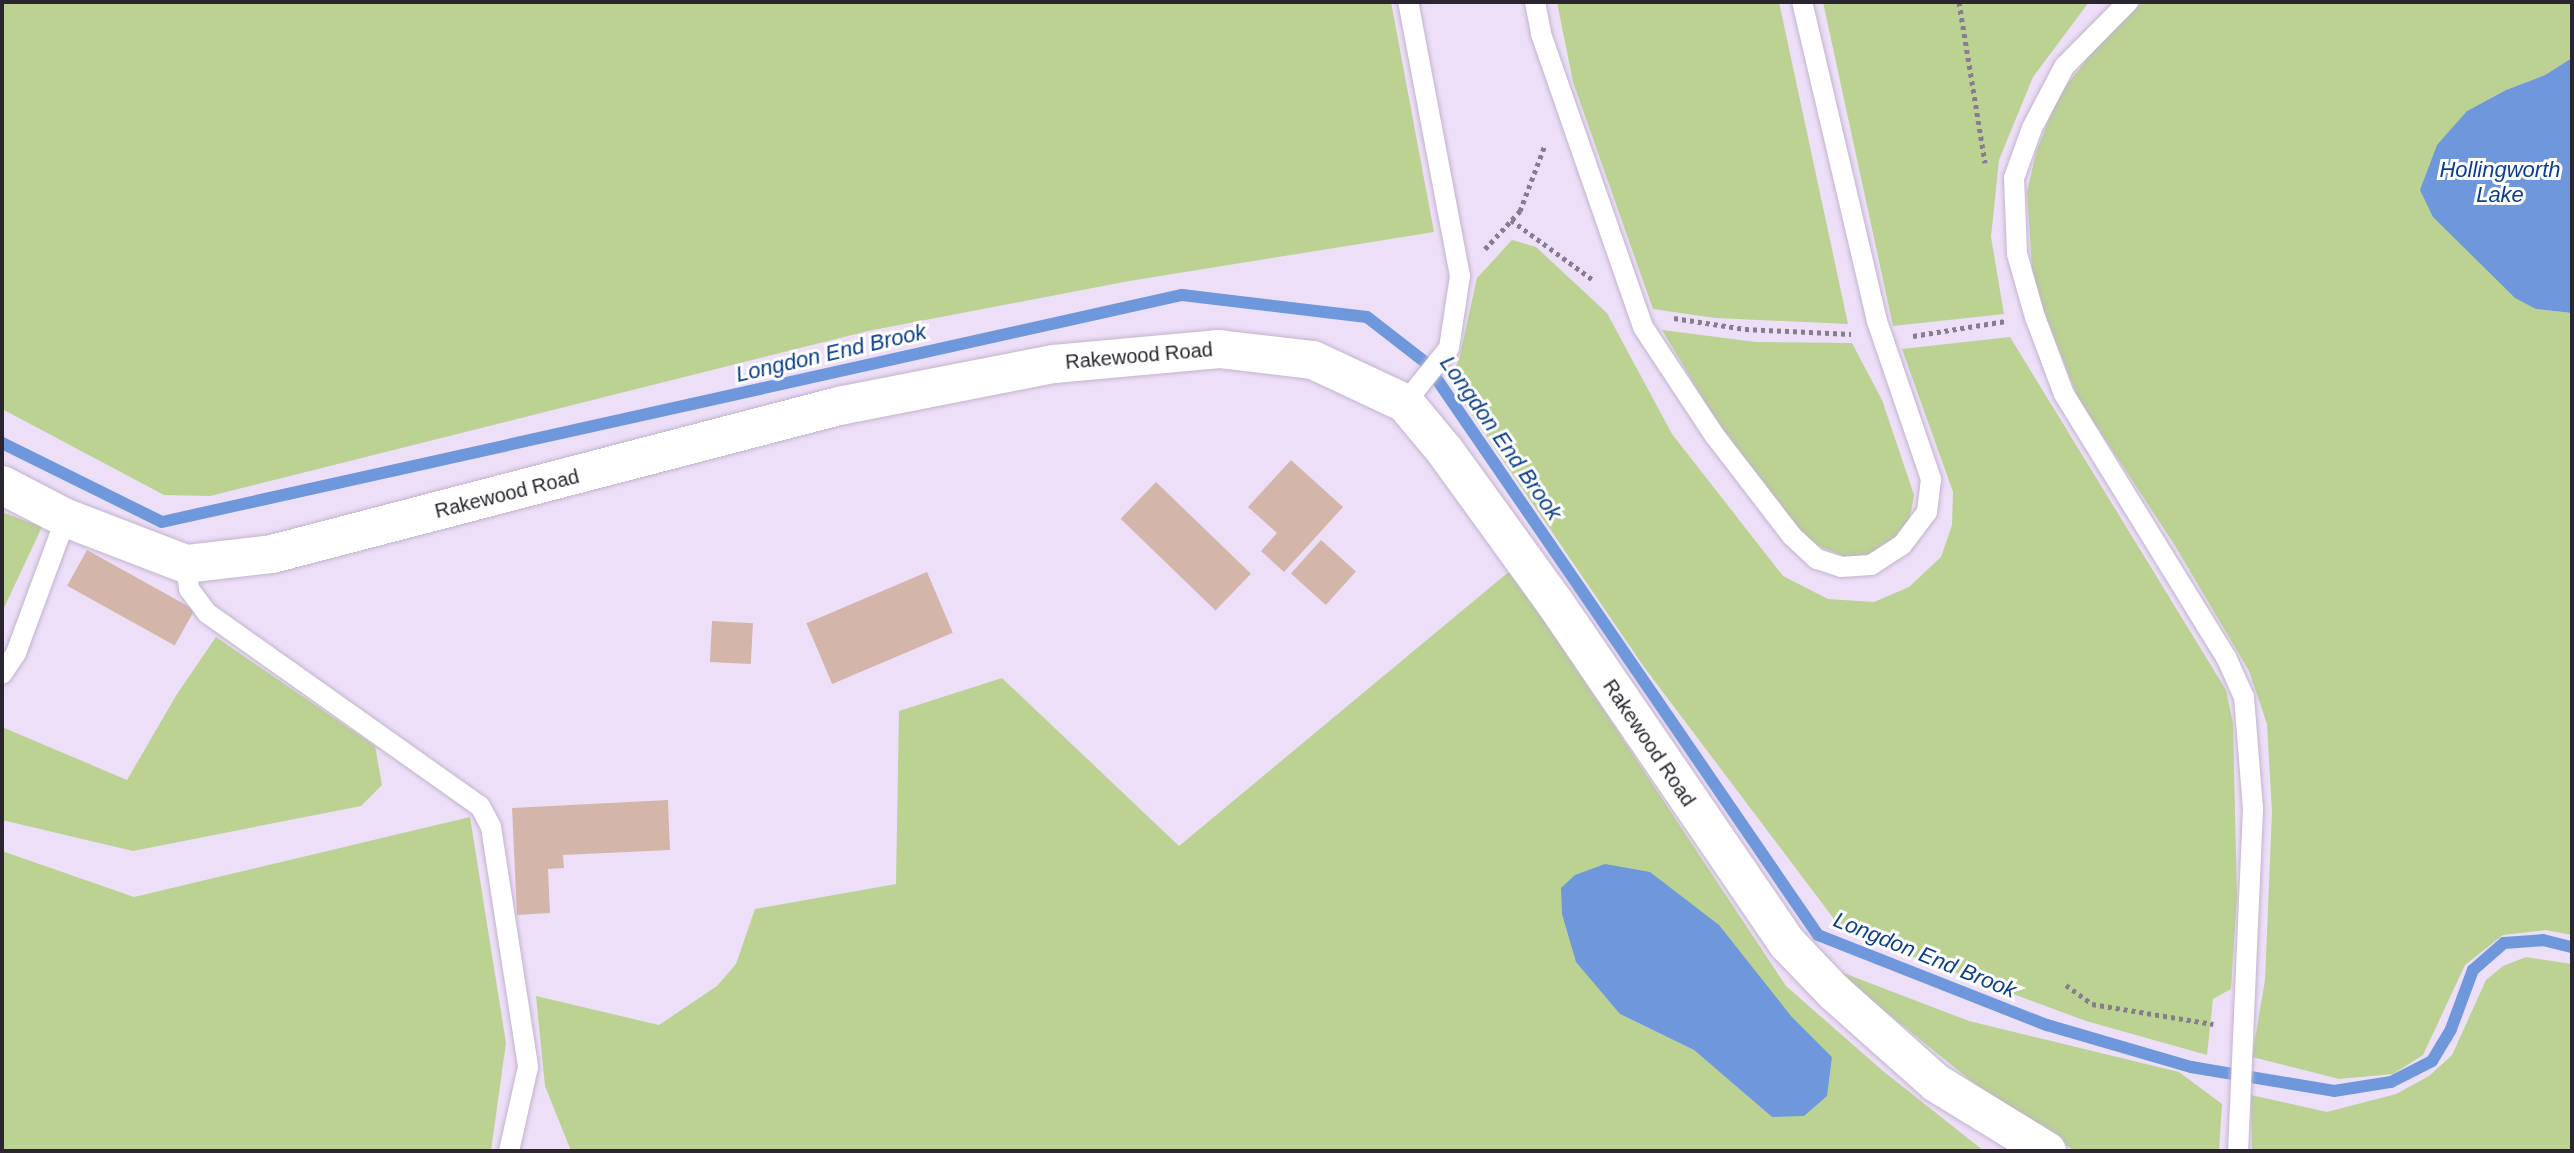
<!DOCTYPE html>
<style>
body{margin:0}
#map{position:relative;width:2574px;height:1153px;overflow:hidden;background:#eedff9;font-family:Arial,sans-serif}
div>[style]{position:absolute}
.green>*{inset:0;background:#bbd293}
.water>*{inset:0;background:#6e98db}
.stream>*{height:12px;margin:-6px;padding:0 6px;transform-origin:6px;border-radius:6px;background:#6e98db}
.building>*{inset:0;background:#d4b5aa;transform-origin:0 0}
.path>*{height:5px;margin-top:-2.5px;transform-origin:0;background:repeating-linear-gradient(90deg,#877d8e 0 4px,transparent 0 8px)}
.roads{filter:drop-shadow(0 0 2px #c2b3cd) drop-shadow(0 0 2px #c2b3cd)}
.lane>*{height:20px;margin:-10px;padding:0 10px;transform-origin:10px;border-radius:10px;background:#fff}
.street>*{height:38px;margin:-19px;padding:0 19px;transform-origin:19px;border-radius:19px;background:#fff}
span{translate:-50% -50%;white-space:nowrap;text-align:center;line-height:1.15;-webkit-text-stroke:6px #fff;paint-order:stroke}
.street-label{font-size:20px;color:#2a252e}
.water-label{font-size:22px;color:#0b3f8d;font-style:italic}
.frame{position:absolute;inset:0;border:4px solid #2a252e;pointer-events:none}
</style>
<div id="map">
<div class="green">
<div style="clip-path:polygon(2px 2px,1391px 2px,1434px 232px,1129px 281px,868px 331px,210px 496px,164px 495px,2px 409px)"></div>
<div style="clip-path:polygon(1557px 2px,1779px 2px,1848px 324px,1715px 318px,1653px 309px,1573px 82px)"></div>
<div style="clip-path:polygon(1823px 2px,2089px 2px,2033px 77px,1999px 160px,1991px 237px,2004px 314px,1893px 326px)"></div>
<div style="clip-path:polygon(2143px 2px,2572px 2px,2572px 58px,2545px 75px,2506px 90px,2467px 111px,2536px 309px,2572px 313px,2572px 935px,2546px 930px,2503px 935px,2465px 965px,2423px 1055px,2393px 1074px,2339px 1079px,2252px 1057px,2265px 980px,2272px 812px,2267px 724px,2249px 671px,2174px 544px,2078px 398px,2033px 284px,2027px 192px,2036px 152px,2060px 93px,2105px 37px)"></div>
<div style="clip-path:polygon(1512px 240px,1536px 247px,1607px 313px,1672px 434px,1783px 576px,1828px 599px,1874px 602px,1909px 587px,1941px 557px,1952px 525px,1953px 492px,1902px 349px,2010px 337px,2226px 690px,2233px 723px,2237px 896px,2231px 989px,2213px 999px,2207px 1055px,2086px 1021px,1903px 953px,1837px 923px,1644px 667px,1449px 381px,1459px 359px,1477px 278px)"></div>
<div style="clip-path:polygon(1662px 330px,1756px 342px,1852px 343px,1882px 400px,1914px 495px,1909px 524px,1895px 541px,1873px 556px,1852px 560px,1802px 539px,1709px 409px)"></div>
<div style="clip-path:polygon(2px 512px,42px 527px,2px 612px)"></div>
<div style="clip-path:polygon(evenodd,1511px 570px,1786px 986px,1883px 1071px,1984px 1151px,571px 1151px,545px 1086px,536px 996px,659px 1025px,717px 986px,736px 964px,755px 909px,896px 884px,899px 711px,1002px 678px,1179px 846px,1511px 570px,1620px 1014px,1791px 1016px,1832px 1057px,1772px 1117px,1694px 1050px,1620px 1014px)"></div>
<div style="clip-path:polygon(216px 637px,375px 746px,382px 785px,361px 806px,133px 851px,2px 820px,2px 727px,127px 780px,177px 694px)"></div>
<div style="clip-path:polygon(470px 817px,506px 1043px,491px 1151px,2px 1151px,2px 851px,134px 897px)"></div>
<div style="clip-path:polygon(2526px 957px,2572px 964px,2572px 1151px,2252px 1151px,2251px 1095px,2327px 1112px,2396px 1094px,2429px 1076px,2452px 1055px,2486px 980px,2503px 966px)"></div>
<div style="clip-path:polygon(1833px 969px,1969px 1021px,2179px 1072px,2222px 1104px,2219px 1151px,2075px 1151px,1975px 1084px)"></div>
</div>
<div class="water">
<div style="clip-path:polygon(2572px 58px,2572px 313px,2536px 309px,2515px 298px,2433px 217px,2420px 190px,2437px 145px,2467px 111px,2506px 90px,2545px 75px)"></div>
<div style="clip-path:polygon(1605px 864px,1650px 872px,1719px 925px,1791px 1016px,1832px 1057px,1827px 1096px,1804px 1116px,1772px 1117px,1694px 1050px,1620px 1014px,1576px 962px,1562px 914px,1561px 888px,1575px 875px)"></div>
</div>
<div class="stream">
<div style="left:2px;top:443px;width:178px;rotate:26.3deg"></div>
<div style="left:162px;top:522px;width:1045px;rotate:-12.55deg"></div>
<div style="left:1182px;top:295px;width:186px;rotate:6.8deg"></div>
<div style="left:1367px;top:317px;width:73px;rotate:37.8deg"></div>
<div style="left:1425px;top:362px;width:695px;rotate:55.56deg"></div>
<div style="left:1818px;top:935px;width:246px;rotate:21.5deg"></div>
<div style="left:2047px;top:1025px;width:150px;rotate:16.3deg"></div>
<div style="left:2191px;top:1067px;width:145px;rotate:9.5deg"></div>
<div style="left:2334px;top:1091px;width:58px;rotate:-9deg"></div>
<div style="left:2391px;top:1082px;width:46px;rotate:-27.1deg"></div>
<div style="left:2432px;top:1061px;width:37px;rotate:-59deg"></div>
<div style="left:2451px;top:1029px;width:63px;rotate:-69.6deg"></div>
<div style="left:2473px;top:970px;width:41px;rotate:-41.1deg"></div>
<div style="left:2504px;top:943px;width:39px;rotate:-4deg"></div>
<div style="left:2543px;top:940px;width:30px;rotate:14deg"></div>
</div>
<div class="building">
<div style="clip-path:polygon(1291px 460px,1343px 507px,1284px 572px,1261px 551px,1277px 533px,1248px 507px)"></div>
<div style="left:1156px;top:482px;width:132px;height:51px;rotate:44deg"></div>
<div style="left:1321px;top:540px;width:47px;height:45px;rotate:42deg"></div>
<div style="left:87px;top:550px;width:123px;height:41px;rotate:29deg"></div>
<div style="left:927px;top:572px;width:66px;height:131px;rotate:67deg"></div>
<div style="left:712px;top:621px;width:41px;height:41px;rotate:3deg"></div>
<div style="clip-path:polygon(668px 800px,670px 850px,563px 855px,564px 868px,548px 869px,550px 913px,517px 915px,512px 808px)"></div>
</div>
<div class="path">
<div style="left:1959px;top:2px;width:163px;rotate:80.8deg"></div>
<div style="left:1511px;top:220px;width:100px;rotate:36.1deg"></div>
<div style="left:1485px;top:249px;width:52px;rotate:-47.4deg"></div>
<div style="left:1520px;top:211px;width:71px;rotate:-69.3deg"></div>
<div style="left:1674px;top:318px;width:72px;rotate:8.8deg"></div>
<div style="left:1745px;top:329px;width:106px;rotate:2.7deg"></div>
<div style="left:1913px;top:336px;width:94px;rotate:-9.2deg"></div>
<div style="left:2066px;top:985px;width:32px;rotate:36deg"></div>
<div style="left:2092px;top:1004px;width:123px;rotate:9.4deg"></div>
</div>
<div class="roads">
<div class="lane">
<div style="left:1535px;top:2px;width:33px;rotate:79deg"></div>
<div style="left:1541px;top:34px;width:310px;rotate:70.8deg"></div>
<div style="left:1643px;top:327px;width:131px;rotate:56.6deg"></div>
<div style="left:1715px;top:436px;width:126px;rotate:52.4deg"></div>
<div style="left:1792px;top:536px;width:34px;rotate:43deg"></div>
<div style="left:1817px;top:559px;width:25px;rotate:18deg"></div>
<div style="left:1841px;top:567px;width:30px;rotate:-4deg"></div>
<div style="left:1871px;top:565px;width:37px;rotate:-33deg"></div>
<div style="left:1902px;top:545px;width:41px;rotate:-52.9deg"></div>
<div style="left:1927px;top:512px;width:33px;rotate:-83deg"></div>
<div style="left:1931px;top:479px;width:167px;rotate:-108.9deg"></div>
<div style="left:1877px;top:321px;width:328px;rotate:-103.2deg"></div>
<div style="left:2128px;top:2px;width:91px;rotate:134.6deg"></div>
<div style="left:2064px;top:67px;width:69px;rotate:117.7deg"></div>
<div style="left:2032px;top:128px;width:53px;rotate:109.8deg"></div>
<div style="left:2014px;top:178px;width:76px;rotate:87.7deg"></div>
<div style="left:2017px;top:254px;width:66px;rotate:74.1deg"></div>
<div style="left:2035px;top:317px;width:82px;rotate:69.4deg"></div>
<div style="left:2064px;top:394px;width:309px;rotate:58.4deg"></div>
<div style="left:2226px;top:657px;width:44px;rotate:65.8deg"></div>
<div style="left:2244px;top:697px;width:112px;rotate:85.4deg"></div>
<div style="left:2253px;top:809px;width:342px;rotate:92.5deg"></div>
<div style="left:1405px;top:403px;width:70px;rotate:-51.3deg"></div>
<div style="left:1449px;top:348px;width:73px;rotate:-81.3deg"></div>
<div style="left:1460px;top:276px;width:279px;rotate:-100.7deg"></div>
<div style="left:186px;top:564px;width:25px;rotate:83deg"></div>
<div style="left:189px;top:589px;width:30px;rotate:53deg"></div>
<div style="left:207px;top:613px;width:334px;rotate:35.3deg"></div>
<div style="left:480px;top:806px;width:24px;rotate:62deg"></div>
<div style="left:491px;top:827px;width:243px;rotate:81.2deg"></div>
<div style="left:528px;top:1067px;width:86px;rotate:102.7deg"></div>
<div style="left:2px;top:674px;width:25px;rotate:-56deg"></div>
<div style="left:16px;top:653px;width:144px;rotate:-69.7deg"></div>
</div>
<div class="street">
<div style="left:2px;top:485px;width:72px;rotate:27.3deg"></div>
<div style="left:66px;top:518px;width:129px;rotate:21deg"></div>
<div style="left:186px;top:564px;width:87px;rotate:-6.6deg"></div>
<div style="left:272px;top:554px;width:586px;rotate:-14.63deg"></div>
<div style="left:839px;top:406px;width:219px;rotate:-11.1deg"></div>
<div style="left:1054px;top:364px;width:166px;rotate:-5.2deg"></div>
<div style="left:1219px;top:349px;width:95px;rotate:6.7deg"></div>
<div style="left:1313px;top:360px;width:102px;rotate:25.1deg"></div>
<div style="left:1405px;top:403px;width:62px;rotate:50.2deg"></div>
<div style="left:1445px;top:451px;width:188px;rotate:54.1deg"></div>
<div style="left:1555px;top:603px;width:412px;rotate:55.7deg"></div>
<div style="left:1787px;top:943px;width:68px;rotate:46.2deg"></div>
<div style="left:1834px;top:992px;width:137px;rotate:41.7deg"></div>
<div style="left:1936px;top:1083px;width:130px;rotate:31.5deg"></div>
</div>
</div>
<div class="street-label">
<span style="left:1139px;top:356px;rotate:-5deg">Rakewood Road</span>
<span style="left:507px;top:494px;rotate:-14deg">Rakewood Road</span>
<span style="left:1649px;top:743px;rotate:56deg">Rakewood Road</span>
</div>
<div class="water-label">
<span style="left:2500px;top:182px">Hollingworth<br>Lake</span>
<span style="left:831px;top:353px;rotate:-13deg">Longdon End Brook</span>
<span style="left:1501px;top:438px;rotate:55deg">Longdon End Brook</span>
<span style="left:1925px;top:955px;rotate:22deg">Longdon End Brook</span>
</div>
<div class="frame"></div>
</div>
